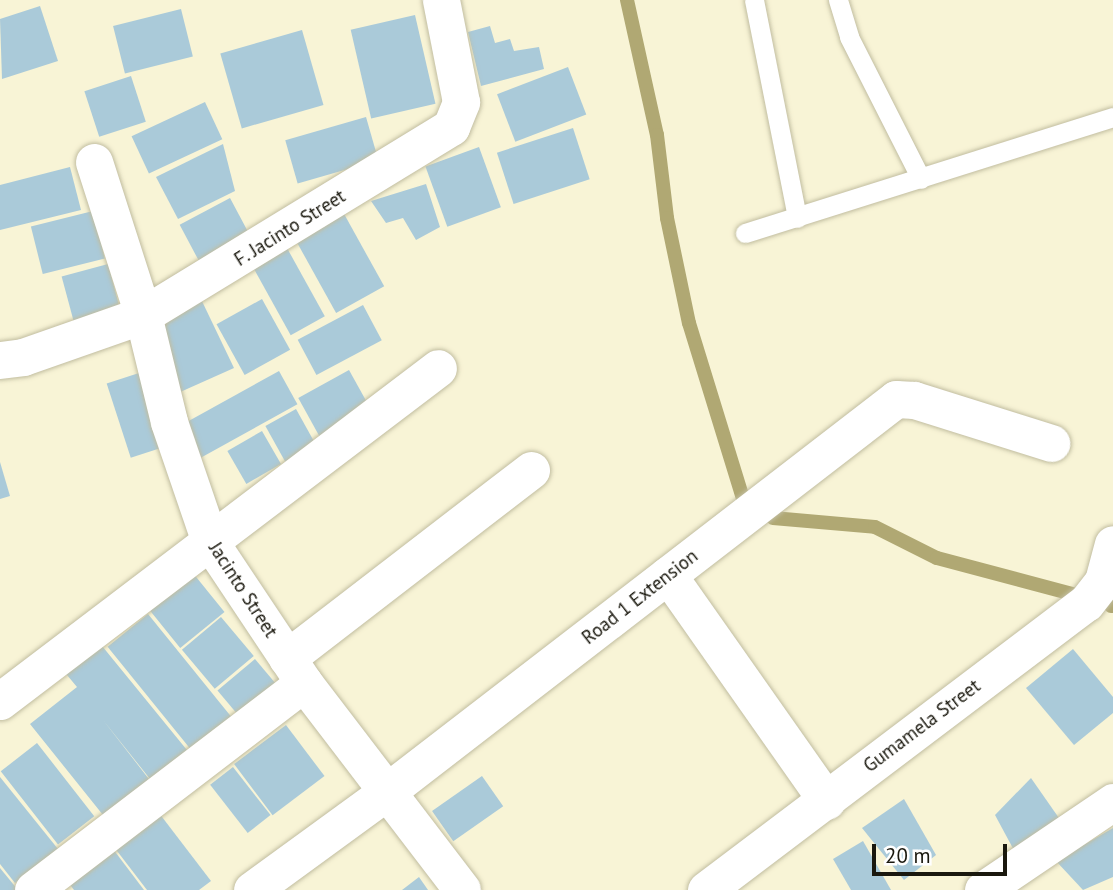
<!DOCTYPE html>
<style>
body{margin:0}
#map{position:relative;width:1113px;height:890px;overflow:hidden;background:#f8f4d6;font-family:"PT Sans",sans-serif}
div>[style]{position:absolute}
.stream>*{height:14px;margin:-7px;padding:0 7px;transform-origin:7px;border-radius:7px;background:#b0a873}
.building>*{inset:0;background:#aacad9;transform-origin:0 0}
.roads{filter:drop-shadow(0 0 2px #c1bda0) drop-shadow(0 0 2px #c1bda0)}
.service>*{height:19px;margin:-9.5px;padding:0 9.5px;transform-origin:9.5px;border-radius:9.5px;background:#fff}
.minor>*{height:37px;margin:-18.5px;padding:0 18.5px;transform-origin:18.5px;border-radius:18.5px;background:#fff}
span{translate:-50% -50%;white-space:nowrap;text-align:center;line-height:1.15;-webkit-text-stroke:5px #fff;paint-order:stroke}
.street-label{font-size:19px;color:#1a180e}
.scale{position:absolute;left:872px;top:844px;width:135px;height:32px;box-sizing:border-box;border:4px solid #1a180e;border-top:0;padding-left:9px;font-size:21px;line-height:24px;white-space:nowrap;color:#1a180e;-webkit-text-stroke:5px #fff;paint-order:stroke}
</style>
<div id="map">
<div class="stream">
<div style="left:627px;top:0;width:138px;rotate:77.5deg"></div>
<div style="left:657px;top:135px;width:84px;rotate:83.1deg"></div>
<div style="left:667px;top:218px;width:107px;rotate:78.2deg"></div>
<div style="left:689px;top:323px;width:184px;rotate:72.9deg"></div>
<div style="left:773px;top:518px;width:102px;rotate:5deg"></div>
<div style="left:875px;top:527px;width:69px;rotate:26.6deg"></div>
<div style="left:937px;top:558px;width:140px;rotate:14.9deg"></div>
<div style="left:1111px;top:606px;width:2px"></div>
</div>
<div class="building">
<div style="clip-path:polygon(40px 6px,58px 61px,2px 79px,0 19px)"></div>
<div style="left:181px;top:9px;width:49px;height:70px;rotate:76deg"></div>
<div style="left:415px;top:15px;width:91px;height:66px;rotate:77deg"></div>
<div style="clip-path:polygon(490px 26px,495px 43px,510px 39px,514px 51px,539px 47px,544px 69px,481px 86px,468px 32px)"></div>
<div style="left:302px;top:30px;width:78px;height:85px;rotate:74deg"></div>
<div style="left:568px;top:67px;width:51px;height:76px;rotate:69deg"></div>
<div style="left:131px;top:76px;width:48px;height:49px;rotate:72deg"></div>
<div style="left:205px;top:102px;width:41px;height:81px;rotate:65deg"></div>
<div style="left:366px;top:117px;width:45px;height:84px;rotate:74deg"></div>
<div style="left:573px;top:128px;width:54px;height:80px;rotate:72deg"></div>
<div style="clip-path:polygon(223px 144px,235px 191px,178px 219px,156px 177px)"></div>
<div style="left:479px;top:147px;width:64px;height:57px;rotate:70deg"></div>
<div style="clip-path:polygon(70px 167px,81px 210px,0 230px,0 185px)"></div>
<div style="clip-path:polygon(426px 184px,440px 227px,416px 240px,403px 218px,386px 223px,371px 201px)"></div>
<div style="left:230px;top:198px;width:44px;height:57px;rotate:62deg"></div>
<div style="left:93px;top:211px;width:49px;height:64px;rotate:76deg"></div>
<div style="left:343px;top:212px;width:85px;height:55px;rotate:61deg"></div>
<div style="left:287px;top:248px;width:78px;height:39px;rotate:61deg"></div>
<div style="left:108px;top:264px;width:54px;height:48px;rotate:75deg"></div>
<div style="clip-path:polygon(200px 297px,234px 368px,178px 393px,155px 319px)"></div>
<div style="left:262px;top:299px;width:58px;height:52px;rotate:61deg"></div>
<div style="left:363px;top:305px;width:40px;height:74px;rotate:62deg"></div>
<div style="left:349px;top:370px;width:49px;height:58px;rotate:61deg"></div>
<div style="left:279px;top:371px;width:38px;height:110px;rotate:61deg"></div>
<div style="left:139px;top:373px;width:78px;height:34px;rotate:72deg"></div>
<div style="left:296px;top:409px;width:41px;height:35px;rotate:61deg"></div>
<div style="left:262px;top:431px;width:38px;height:40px;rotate:60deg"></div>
<div style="clip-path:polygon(0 462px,10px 496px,0 499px)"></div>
<div style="left:188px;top:567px;width:58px;height:57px;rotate:51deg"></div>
<div style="left:148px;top:614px;width:139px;height:52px;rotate:51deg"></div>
<div style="left:221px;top:617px;width:51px;height:51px;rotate:50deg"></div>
<div style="clip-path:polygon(98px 641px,191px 755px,154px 784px,103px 720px,152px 783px,107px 820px,30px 724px,77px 687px,62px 669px)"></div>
<div style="clip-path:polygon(1073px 649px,1113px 697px,1113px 713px,1074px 745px,1026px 688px)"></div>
<div style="left:255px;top:659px;width:35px;height:49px;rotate:50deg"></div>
<div style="left:286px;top:725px;width:64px;height:65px;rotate:53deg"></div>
<div style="left:37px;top:743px;width:93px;height:46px;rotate:52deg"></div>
<div style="left:233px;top:767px;width:61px;height:29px;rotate:52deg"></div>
<div style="left:482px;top:776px;width:37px;height:61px;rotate:55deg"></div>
<div style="clip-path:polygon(0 777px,58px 849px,15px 883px,0 864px)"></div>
<div style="clip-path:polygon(1031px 778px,1061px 821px,1016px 854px,995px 815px)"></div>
<div style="clip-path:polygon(904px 799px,936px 855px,904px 880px,862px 828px)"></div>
<div style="clip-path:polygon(159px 813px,211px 881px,199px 890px,147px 890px,114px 847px)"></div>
<div style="clip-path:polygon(1113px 828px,1113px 877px,1083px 890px,1056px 861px)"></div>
<div style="clip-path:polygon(863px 841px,891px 890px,851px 890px,833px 859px)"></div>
<div style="clip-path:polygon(113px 849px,144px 890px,74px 890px,68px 882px)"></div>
<div style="clip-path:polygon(0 868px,18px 890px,0 890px)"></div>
<div style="clip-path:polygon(419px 877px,428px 890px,402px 890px)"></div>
</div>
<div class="roads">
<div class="service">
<div style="left:754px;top:0;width:222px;rotate:78.8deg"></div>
<div style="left:838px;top:0;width:39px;rotate:73deg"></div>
<div style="left:849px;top:37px;width:159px;rotate:63.1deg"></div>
<div style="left:745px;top:233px;width:386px;rotate:-17.5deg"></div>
</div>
<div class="minor">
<div style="left:94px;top:162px;width:161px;rotate:72.2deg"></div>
<div style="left:143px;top:315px;width:110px;rotate:76.3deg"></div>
<div style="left:169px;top:422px;width:127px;rotate:71.1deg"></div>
<div style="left:210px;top:542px;width:169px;rotate:56.3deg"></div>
<div style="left:304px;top:683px;width:260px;rotate:52.6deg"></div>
<div style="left:0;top:360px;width:23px;rotate:-7deg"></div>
<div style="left:23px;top:357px;width:127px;rotate:-19.3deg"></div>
<div style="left:143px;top:315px;width:361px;rotate:-31.4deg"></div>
<div style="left:451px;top:127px;width:27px;rotate:-68deg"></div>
<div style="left:461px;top:102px;width:104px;rotate:-101.1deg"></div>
<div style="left:668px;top:575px;width:276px;rotate:54.9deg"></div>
<div style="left:287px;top:658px;width:308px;rotate:-37.6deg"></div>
<div style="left:0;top:701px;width:550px;rotate:-37.24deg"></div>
<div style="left:33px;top:890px;width:341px;rotate:-37.4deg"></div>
<div style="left:252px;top:890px;width:170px;rotate:-36.1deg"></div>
<div style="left:389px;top:790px;width:640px;rotate:-37.64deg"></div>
<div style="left:896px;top:399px;width:18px;rotate:3deg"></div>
<div style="left:914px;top:400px;width:144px;rotate:17.4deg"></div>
<div style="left:706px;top:890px;width:476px;rotate:-37.1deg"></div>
<div style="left:1086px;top:603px;width:28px;rotate:-52deg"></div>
<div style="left:1103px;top:581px;width:38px;rotate:-75deg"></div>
<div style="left:983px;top:890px;width:157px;rotate:-34.1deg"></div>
</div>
</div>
<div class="street-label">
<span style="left:290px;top:228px;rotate:-32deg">F. Jacinto Street</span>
<span style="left:243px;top:590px;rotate:57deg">Jacinto Street</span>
<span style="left:640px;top:597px;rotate:-38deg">Road 1 Extension</span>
<span style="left:922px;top:726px;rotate:-37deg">Gumamela Street</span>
</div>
<div class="scale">20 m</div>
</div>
